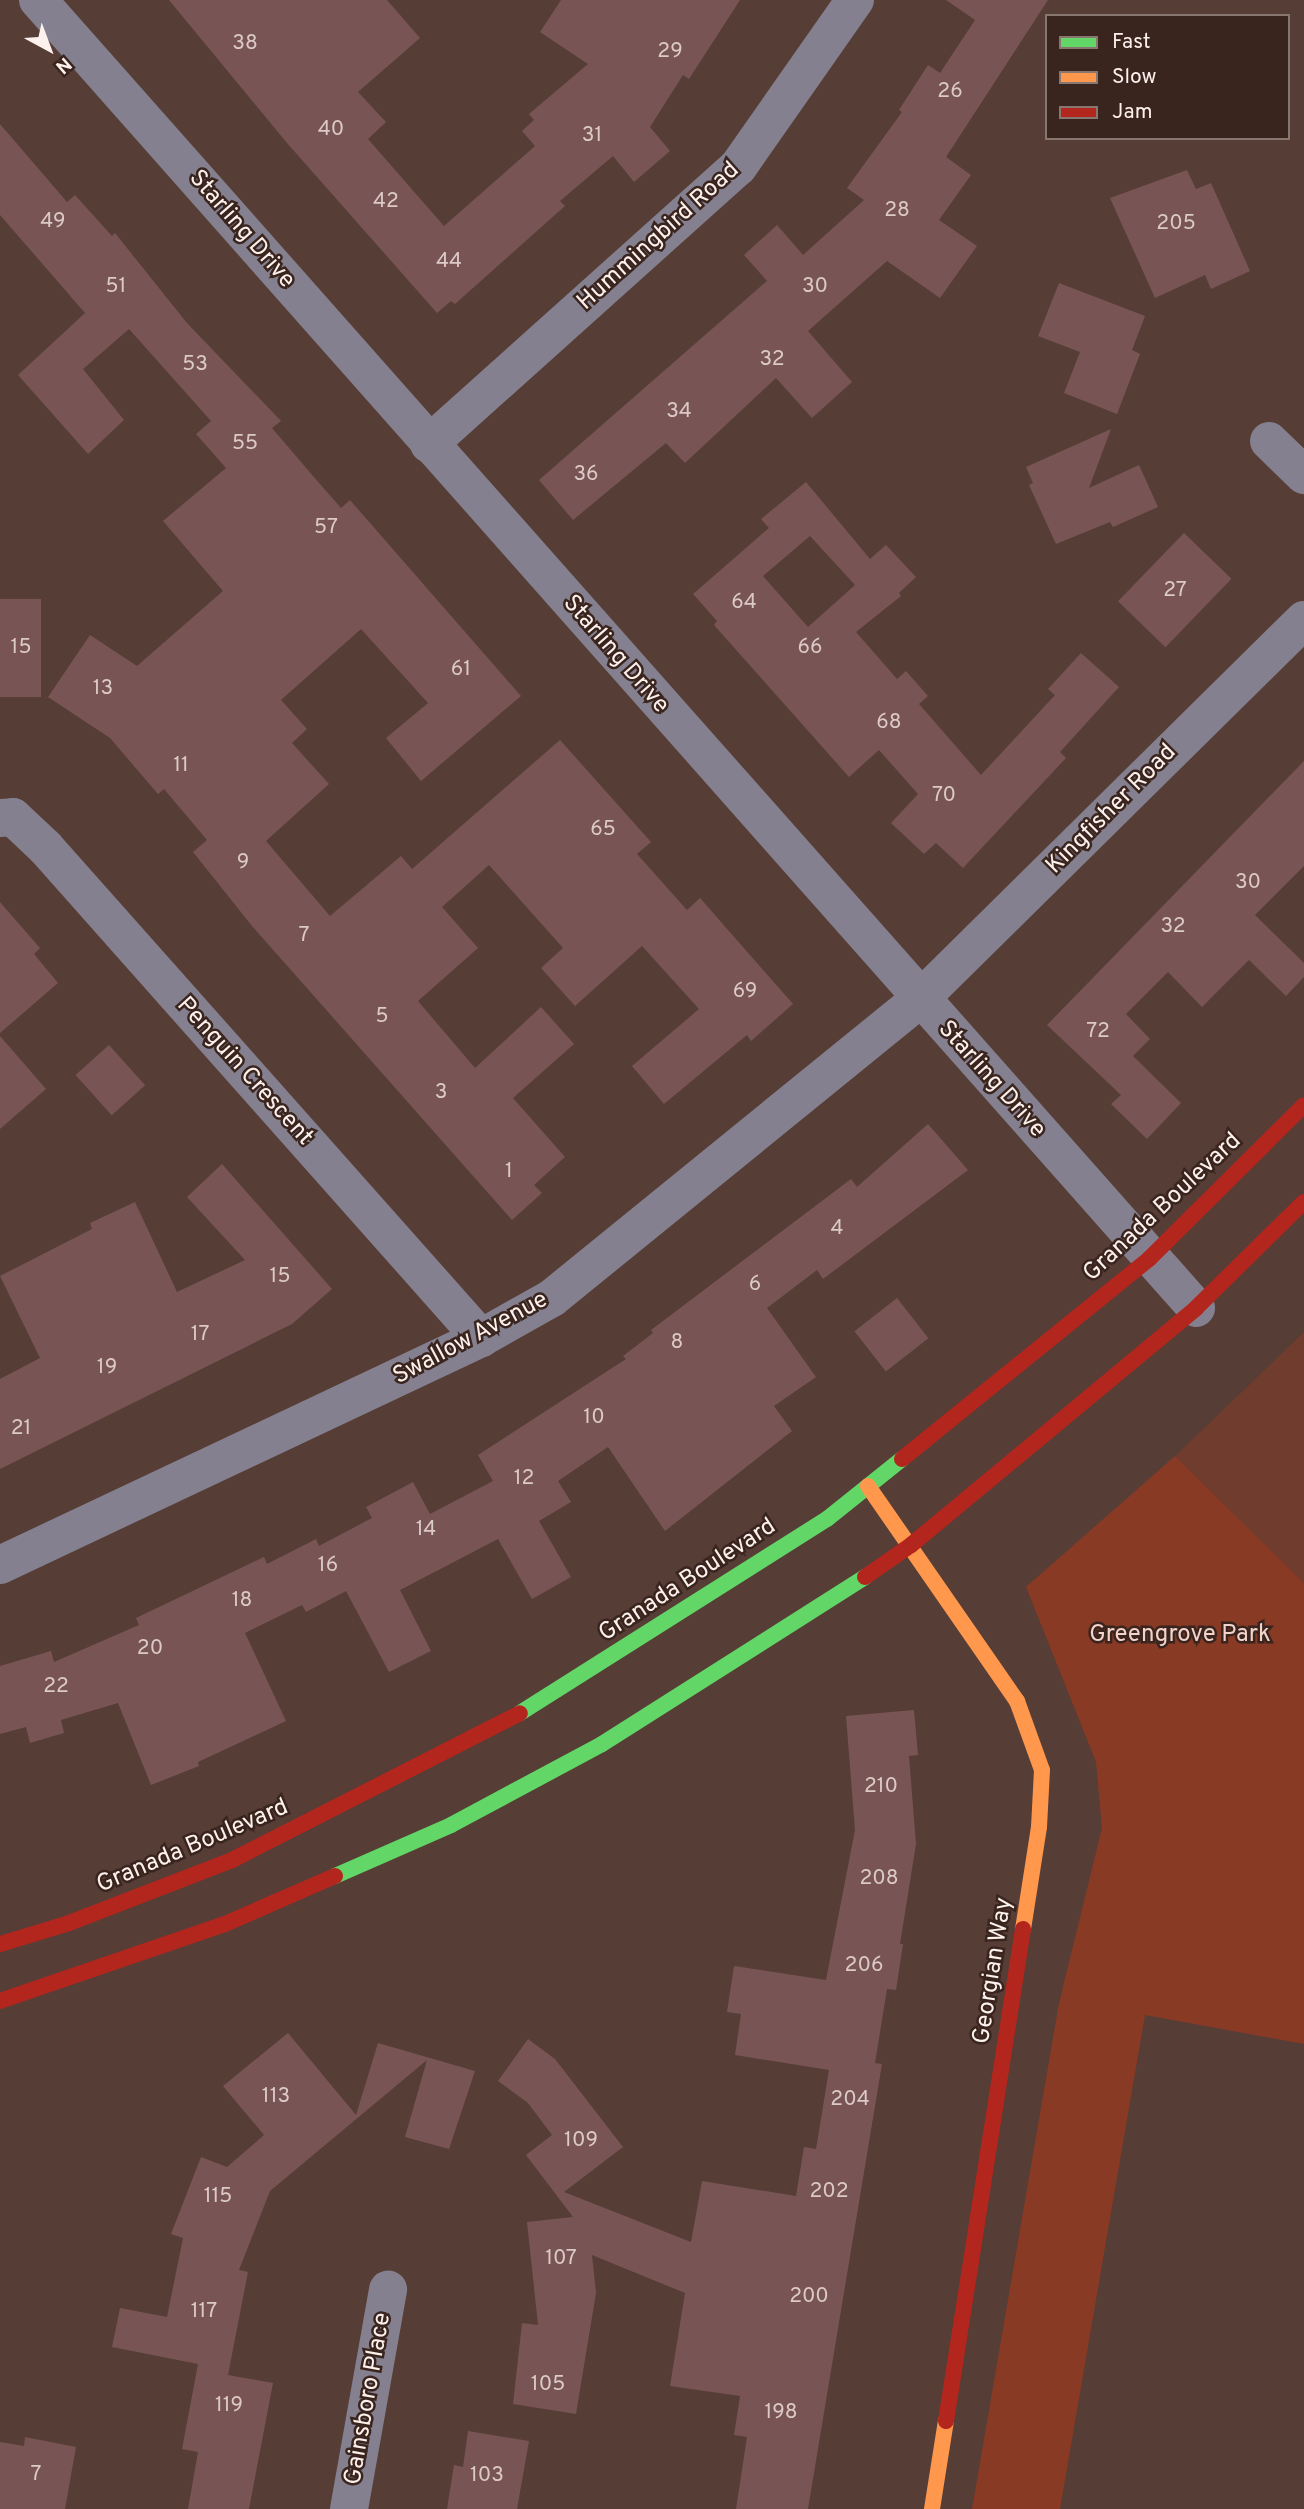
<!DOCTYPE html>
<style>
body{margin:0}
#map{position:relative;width:1304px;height:2509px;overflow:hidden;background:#563d36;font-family:Overpass,sans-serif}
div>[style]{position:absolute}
.built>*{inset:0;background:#6f3c2d}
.green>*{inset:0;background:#883a24}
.building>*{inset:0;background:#785554;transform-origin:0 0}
.street>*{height:38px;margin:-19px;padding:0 19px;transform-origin:19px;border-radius:19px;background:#84808f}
.fast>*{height:16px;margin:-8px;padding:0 8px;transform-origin:8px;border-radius:8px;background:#63d668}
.slow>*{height:16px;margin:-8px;padding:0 8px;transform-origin:8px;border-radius:8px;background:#ff974d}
.jam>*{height:16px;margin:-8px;padding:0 8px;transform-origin:8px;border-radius:8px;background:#b3261e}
span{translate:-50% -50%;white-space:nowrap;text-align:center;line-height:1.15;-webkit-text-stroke:5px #3a241e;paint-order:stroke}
.number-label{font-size:21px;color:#dccac7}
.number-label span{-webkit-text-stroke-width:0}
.street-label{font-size:24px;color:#fdf1ed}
.park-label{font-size:24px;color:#f2d2c9}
.legend{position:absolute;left:1045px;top:14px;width:245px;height:126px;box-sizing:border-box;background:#3a241e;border:2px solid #887671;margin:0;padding:9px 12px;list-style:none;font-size:21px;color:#fdf1ed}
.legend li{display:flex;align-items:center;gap:14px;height:35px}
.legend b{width:35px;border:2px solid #887671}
.north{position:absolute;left:14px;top:14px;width:70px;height:70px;-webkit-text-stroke:5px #3a241e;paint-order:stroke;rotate:139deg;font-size:19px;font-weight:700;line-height:28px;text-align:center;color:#fdf1ed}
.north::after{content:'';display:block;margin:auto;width:24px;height:32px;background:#fdf1ed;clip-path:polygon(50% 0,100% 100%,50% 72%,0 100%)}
</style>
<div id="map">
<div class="built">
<div style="clip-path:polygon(1304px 1332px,1304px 1583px,1175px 1456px)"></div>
</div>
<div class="green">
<div style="clip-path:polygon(1175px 1456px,1304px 1583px,1304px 2044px,1145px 2015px,1060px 2509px,972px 2509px,1059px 2003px,1102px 1828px,1096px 1762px,1026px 1587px)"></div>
</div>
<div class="building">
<div style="clip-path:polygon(169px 0,387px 0,420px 38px,358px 92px,386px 122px,368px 139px,444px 226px,535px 146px,522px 131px,534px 120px,529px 114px,588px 64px,540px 32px,561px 0,740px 0,689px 79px,683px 75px,650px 127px,670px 151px,634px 182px,613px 156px,560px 201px,565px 206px,455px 304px,451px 301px,437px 313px,287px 143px)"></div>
<div style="clip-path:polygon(946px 0,1048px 0,946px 157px,971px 175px,939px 220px,977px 246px,940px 298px,887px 261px,808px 331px,852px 382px,812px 418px,776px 378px,685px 463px,666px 443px,573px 520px,539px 480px,767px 281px,744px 255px,777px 225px,803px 255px,864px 200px,847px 188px,902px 112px,899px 110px,928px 65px,940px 73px,975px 20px)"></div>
<div style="clip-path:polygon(0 124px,67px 202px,75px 195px,112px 236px,115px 233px,187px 323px,281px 421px,272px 428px,313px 476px,341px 508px,350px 500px,521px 696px,421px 781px,386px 738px,428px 703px,361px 629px,281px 700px,307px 729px,292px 743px,329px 784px,266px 841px,330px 916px,401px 856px,412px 869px,560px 740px,651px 842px,637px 854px,687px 910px,700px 898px,793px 1004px,751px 1041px,747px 1035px,664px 1104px,632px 1066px,699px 1009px,642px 946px,575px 1006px,541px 968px,563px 948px,489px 865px,442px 907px,478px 948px,418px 1001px,475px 1068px,541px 1007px,574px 1044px,513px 1098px,565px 1157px,534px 1185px,542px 1193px,512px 1220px,252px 926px,193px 852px,207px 840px,164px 789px,158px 794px,110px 738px,48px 697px,90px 635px,137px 666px,223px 591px,163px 521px,226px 468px,196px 434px,211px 421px,129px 329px,83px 369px,124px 420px,88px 454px,18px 375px,85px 313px,0 215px)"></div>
<div style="clip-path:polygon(1187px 170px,1196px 189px,1211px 183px,1250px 271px,1211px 289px,1205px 275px,1155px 298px,1110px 198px)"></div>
<div style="clip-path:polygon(1059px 283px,1145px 316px,1132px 350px,1140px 354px,1117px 414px,1064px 393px,1080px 352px,1038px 336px)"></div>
<div style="clip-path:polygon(1111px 429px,1089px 488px,1139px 465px,1158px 507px,1113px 527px,1110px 522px,1056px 544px,1029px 485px,1033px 483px,1026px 467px)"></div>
<div style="clip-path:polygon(evenodd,806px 482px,870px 559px,886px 545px,916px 577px,899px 593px,901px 596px,856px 632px,897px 679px,906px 671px,928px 696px,919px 704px,981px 775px,1055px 695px,1048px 689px,1081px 653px,1119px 687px,1060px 752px,1066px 758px,963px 868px,936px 843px,924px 854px,891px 823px,918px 794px,879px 750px,849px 777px,714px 625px,717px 621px,693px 594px,769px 528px,761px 519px,806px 482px,810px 536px,855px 585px,808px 627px,763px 576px,810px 536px)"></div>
<div style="left:1184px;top:533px;width:66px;height:95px;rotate:44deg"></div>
<div style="left:0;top:599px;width:41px;height:98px"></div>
<div style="clip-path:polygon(1304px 761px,1304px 866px,1255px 915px,1304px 963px,1304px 977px,1286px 996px,1249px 960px,1202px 1007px,1168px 972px,1126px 1014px,1150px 1039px,1133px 1056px,1181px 1103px,1147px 1139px,1111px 1104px,1121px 1095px,1047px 1025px)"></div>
<div style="clip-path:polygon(0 902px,40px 948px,34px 954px,58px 983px,0 1033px)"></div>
<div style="clip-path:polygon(0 1036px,46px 1089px,0 1129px)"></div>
<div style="left:109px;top:1045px;width:54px;height:45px;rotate:48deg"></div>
<div style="clip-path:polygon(928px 1124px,968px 1170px,823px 1279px,817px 1270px,767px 1308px,816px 1377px,774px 1406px,792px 1431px,665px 1531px,608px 1447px,558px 1481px,571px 1502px,539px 1521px,571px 1577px,532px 1599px,498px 1539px,400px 1590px,431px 1651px,389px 1672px,346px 1591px,306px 1612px,302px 1605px,245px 1633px,286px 1721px,198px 1762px,199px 1766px,151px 1785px,118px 1703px,61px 1720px,64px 1733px,30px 1743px,26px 1727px,0 1734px,0 1666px,51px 1651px,54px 1662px,139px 1625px,136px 1618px,264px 1557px,267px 1564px,316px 1539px,319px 1546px,372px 1518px,366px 1507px,413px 1482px,430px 1514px,493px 1481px,478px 1455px,626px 1359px,623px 1356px,653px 1333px,651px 1330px,851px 1179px,857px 1187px)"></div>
<div style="clip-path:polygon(222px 1164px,332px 1289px,292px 1324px,0 1469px,0 1379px,40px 1358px,0 1276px,92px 1229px,90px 1223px,135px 1202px,177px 1292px,245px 1260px,187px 1197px)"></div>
<div style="left:897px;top:1298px;width:51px;height:54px;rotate:52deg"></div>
<div style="clip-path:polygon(914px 1710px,918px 1755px,909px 1756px,916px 1844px,900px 1944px,903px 1944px,896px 1990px,887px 1989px,875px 2063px,882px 2064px,808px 2509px,736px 2509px,747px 2437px,734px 2435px,740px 2396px,670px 2386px,685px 2293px,592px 2255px,596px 2293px,576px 2414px,513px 2404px,522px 2323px,538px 2325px,527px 2222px,573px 2217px,526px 2155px,552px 2135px,528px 2103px,498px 2081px,528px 2039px,555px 2059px,623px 2147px,564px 2192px,691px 2242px,702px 2181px,796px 2196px,804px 2147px,816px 2149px,829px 2070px,735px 2055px,741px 2014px,727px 2012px,734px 1966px,826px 1980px,855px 1830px,846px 1716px)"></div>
<div style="clip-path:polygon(288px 2033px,356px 2115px,378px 2043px,475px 2071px,449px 2149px,405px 2137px,427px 2060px,270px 2191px,239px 2270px,248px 2272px,228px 2375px,273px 2383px,249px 2509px,188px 2509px,198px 2452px,182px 2449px,198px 2364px,112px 2347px,120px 2308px,167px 2317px,183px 2238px,171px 2234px,201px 2157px,227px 2167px,264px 2135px,223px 2086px)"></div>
<div style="clip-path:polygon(468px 2431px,529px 2441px,517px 2509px,447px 2509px,454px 2465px,463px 2467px)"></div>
<div style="clip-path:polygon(25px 2437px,76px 2447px,65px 2509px,0 2509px,0 2442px,24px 2446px)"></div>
</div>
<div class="street">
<div style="left:38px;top:0;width:1747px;rotate:48.48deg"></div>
<div style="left:1269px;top:441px;width:49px;rotate:44.2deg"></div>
<div style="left:429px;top:444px;width:415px;rotate:-41.9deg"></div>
<div style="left:738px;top:167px;width:204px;rotate:-55deg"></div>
<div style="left:0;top:818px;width:13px;rotate:-4deg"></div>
<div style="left:13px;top:817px;width:44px;rotate:43.2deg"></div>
<div style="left:45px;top:847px;width:657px;rotate:48.4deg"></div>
<div style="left:0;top:1565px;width:532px;rotate:-25.26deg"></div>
<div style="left:481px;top:1338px;width:81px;rotate:-29.4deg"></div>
<div style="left:552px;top:1298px;width:473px;rotate:-39.1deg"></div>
<div style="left:919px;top:1000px;width:541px;rotate:-44.63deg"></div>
<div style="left:349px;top:2509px;width:223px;rotate:-79.9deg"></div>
</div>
<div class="fast">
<div style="left:520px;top:1713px;width:363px;rotate:-32.3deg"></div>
<div style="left:827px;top:1519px;width:96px;rotate:-38.7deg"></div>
<div style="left:335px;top:1876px;width:127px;rotate:-23.7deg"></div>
<div style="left:451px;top:1825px;width:171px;rotate:-28.2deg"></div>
<div style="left:602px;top:1744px;width:312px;rotate:-32.4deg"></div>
</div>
<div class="slow">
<div style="left:868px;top:1486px;width:262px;rotate:55.3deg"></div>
<div style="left:1017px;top:1701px;width:73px;rotate:70.1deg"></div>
<div style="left:1042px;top:1770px;width:57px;rotate:93deg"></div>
<div style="left:1039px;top:1827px;width:103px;rotate:98.9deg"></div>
<div style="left:932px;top:2509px;width:89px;rotate:-81deg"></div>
</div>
<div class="jam">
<div style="left:902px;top:1459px;width:318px;rotate:-39deg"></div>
<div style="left:1149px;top:1259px;width:218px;rotate:-44.8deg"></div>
<div style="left:865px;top:1577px;width:56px;rotate:-34.8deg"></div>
<div style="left:911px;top:1545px;width:371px;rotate:-39.7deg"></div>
<div style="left:1196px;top:1308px;width:151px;rotate:-44.5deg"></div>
<div style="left:0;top:1944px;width:72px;rotate:-16.9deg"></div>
<div style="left:69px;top:1923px;width:175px;rotate:-21.1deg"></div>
<div style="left:232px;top:1860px;width:323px;rotate:-27deg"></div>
<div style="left:0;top:2001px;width:238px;rotate:-18.9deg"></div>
<div style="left:225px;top:1924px;width:120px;rotate:-23.6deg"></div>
<div style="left:946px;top:2421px;width:498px;rotate:-81.1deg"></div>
</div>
<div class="number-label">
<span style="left:245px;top:44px">38</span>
<span style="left:670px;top:52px">29</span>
<span style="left:950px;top:92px">26</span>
<span style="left:331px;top:130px">40</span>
<span style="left:592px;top:136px">31</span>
<span style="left:386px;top:202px">42</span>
<span style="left:897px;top:211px">28</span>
<span style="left:53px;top:222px">49</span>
<span style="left:1176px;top:224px">205</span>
<span style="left:449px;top:262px">44</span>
<span style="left:116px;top:287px">51</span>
<span style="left:815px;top:287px">30</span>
<span style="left:772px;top:360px">32</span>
<span style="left:195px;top:365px">53</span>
<span style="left:679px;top:412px">34</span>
<span style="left:245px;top:444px">55</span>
<span style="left:586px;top:475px">36</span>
<span style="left:326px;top:528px">57</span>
<span style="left:1175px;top:591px">27</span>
<span style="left:744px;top:603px">64</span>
<span style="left:21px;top:648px">15</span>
<span style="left:810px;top:648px">66</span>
<span style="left:461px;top:670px">61</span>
<span style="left:103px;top:689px">13</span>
<span style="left:889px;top:723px">68</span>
<span style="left:181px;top:766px">11</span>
<span style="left:944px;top:796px">70</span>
<span style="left:603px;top:830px">65</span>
<span style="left:243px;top:863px">9</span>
<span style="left:1248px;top:883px">30</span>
<span style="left:1173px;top:927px">32</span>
<span style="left:304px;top:936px">7</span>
<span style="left:745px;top:992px">69</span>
<span style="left:382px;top:1017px">5</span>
<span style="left:1098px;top:1032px">72</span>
<span style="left:441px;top:1093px">3</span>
<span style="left:509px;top:1172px">1</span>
<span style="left:837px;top:1229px">4</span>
<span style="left:280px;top:1277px">15</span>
<span style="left:755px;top:1285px">6</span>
<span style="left:200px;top:1335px">17</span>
<span style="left:677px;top:1343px">8</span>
<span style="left:107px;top:1368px">19</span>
<span style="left:594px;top:1418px">10</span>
<span style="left:21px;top:1429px">21</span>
<span style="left:524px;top:1479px">12</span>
<span style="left:426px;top:1530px">14</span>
<span style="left:328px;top:1566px">16</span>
<span style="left:242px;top:1601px">18</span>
<span style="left:150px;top:1649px">20</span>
<span style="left:56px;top:1687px">22</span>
<span style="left:881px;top:1787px">210</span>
<span style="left:879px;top:1879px">208</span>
<span style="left:864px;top:1966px">206</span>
<span style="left:276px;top:2097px">113</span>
<span style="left:850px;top:2100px">204</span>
<span style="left:581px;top:2141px">109</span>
<span style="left:829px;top:2192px">202</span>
<span style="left:218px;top:2197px">115</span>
<span style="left:561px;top:2259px">107</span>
<span style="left:809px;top:2297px">200</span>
<span style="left:204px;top:2312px">117</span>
<span style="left:548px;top:2385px">105</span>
<span style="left:229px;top:2406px">119</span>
<span style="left:781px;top:2413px">198</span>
<span style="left:36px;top:2475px">7</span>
<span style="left:487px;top:2476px">103</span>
</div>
<div class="street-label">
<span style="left:241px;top:230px;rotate:49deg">Starling Drive</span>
<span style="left:659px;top:237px;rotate:-42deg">Hummingbird Road</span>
<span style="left:615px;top:655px;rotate:49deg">Starling Drive</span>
<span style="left:1112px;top:810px;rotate:-45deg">Kingfisher Road</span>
<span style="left:244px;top:1072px;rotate:48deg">Penguin Crescent</span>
<span style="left:991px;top:1080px;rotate:48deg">Starling Drive</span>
<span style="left:1163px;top:1208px;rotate:-43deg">Granada Boulevard</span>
<span style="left:471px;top:1339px;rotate:-28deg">Swallow Avenue</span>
<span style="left:688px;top:1581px;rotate:-33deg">Granada Boulevard</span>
<span style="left:193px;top:1847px;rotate:-23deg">Granada Boulevard</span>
<span style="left:994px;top:1971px;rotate:-81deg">Georgian Way</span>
<span style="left:369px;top:2399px;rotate:-80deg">Gainsboro Place</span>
</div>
<div class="park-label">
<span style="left:1180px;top:1636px">Greengrove Park</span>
</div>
<ul class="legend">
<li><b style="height:9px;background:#63d668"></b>Fast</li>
<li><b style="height:9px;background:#ff974d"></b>Slow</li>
<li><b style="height:9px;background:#b3261e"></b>Jam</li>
</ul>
<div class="north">N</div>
</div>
